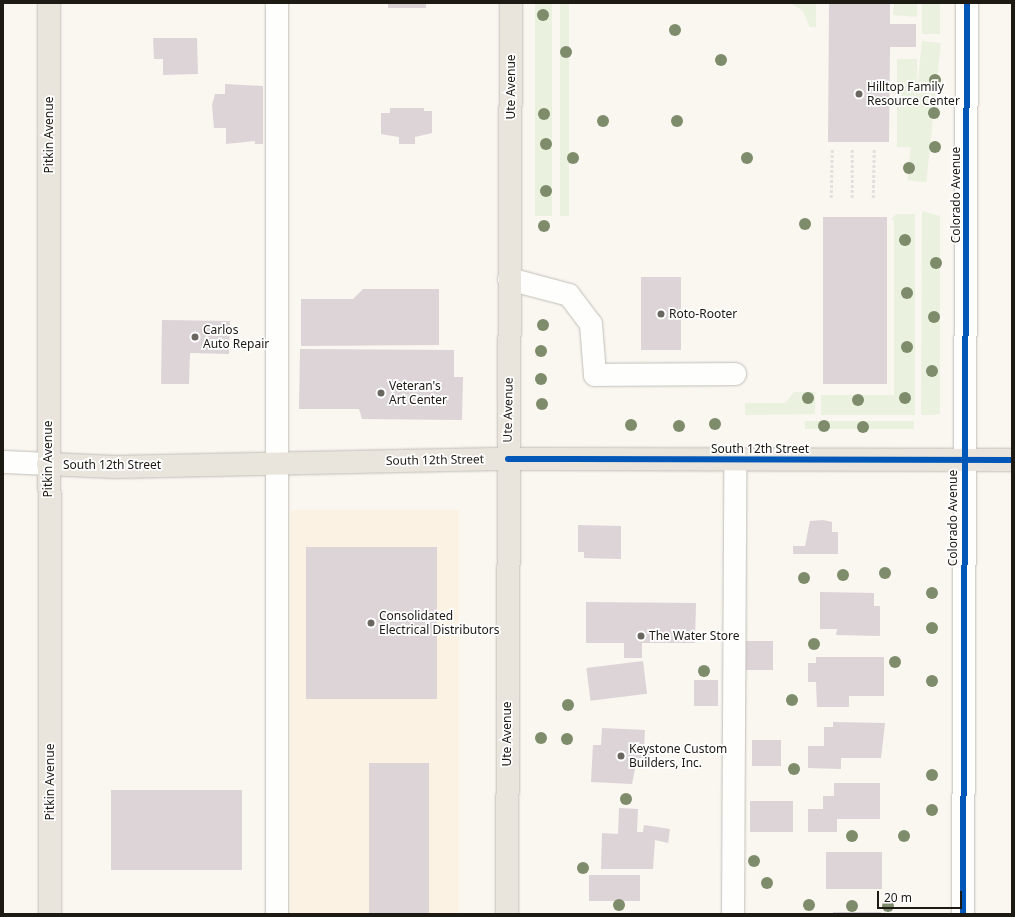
<!DOCTYPE html>
<style>
body{margin:0}
#map{position:relative;width:1015px;height:917px;overflow:hidden;background:#faf6f0;font-family:"Noto Sans",sans-serif}
div>[style]{position:absolute}
.built>*{inset:0;background:#fcf2e3;transform-origin:0 0}
.green>*{inset:0;background:#eaf1df;transform-origin:0 0}
.building>*{inset:0;background:#dcd4d7;transform-origin:0 0}
.path>*{height:2.5px;margin-top:-1.25px;transform-origin:0;background:repeating-linear-gradient(90deg,#e1e0de 0 3px,transparent 0 5px)}
.roads{filter:drop-shadow(0 0 1px #c1beb8) drop-shadow(0 0 1px #c1beb8)}
.minor>*{height:22px;margin:-11px;padding:0 11px;transform-origin:11px;border-radius:11px;background:#fefefd}
.major>*{height:22px;margin:-11px;padding:0 11px;transform-origin:11px;border-radius:11px;background:#eae5dc}
.cycleway>*{height:6px;margin:-3px;padding:0 3px;transform-origin:3px;border-radius:3px;background:#0057b8}
.trees>*{width:12px;height:12px;margin:-6px;border-radius:50%;background:#7f8c6c}
.dots>*{width:11px;height:11px;translate:-50% -50%;box-sizing:border-box;border:2px solid #fff;border-radius:50%}
span{translate:-50% -50%;white-space:nowrap;text-align:center;line-height:1.15;-webkit-text-stroke:3.5px #fff;paint-order:stroke}
.street-label{font-size:12px;color:#1d1913}
.poi-label{font-size:12px;color:#1d1913}
.left{translate:0 -50%;text-align:left}
.frame{position:absolute;inset:0;border:4px solid #1d1913;pointer-events:none}
.scale{position:absolute;left:877px;top:891px;width:85px;height:18px;box-sizing:border-box;border:2px solid #1d1913;border-top:0;padding-left:5px;font-size:12px;line-height:14px;white-space:nowrap;color:#1d1913;-webkit-text-stroke:3px #fff;paint-order:stroke}
</style>
<div id="map">
<div class="built">
<div style="left:291px;top:510px;width:168px;height:404px"></div>
</div>
<div class="green">
<div style="left:535px;top:3px;width:17px;height:213px"></div>
<div style="left:560px;top:3px;width:9px;height:213px"></div>
<div style="clip-path:polygon(754px 3px,816px 3px,816px 27px,810px 27px,803px 11px,792px 4px)"></div>
<div style="clip-path:polygon(917px 3px,917px 17px,893px 15px,894px 3px)"></div>
<div style="left:922px;top:3px;width:18px;height:31px"></div>
<div style="left:922px;top:41px;width:19px;height:140px;rotate:6deg"></div>
<div style="left:897px;top:59px;width:20px;height:88px"></div>
<div style="clip-path:polygon(922px 211px,940px 216px,940px 414px,932px 415px,921px 415px)"></div>
<div style="clip-path:polygon(896px 214px,915px 214px,915px 415px,821px 415px,821px 395px,894px 395px,894px 220px,891px 220px)"></div>
<div style="clip-path:polygon(794px 392px,815px 392px,815px 414px,745px 415px,745px 403px,785px 403px)"></div>
<div style="left:805px;top:421px;width:109px;height:8px"></div>
</div>
<div class="building">
<div style="left:388px;top:3px;width:38px;height:5px"></div>
<div style="clip-path:polygon(829px 3px,890px 3px,890px 24px,916px 24px,916px 47px,890px 47px,889px 142px,828px 142px)"></div>
<div style="clip-path:polygon(153px 38px,197px 38px,198px 74px,163px 75px,163px 59px,154px 59px)"></div>
<div style="clip-path:polygon(225px 84px,263px 86px,263px 144px,255px 144px,255px 141px,226px 144px,226px 128px,214px 128px,212px 105px,215px 94px,225px 94px)"></div>
<div style="clip-path:polygon(390px 108px,424px 108px,424px 111px,432px 111px,432px 133px,415px 137px,415px 144px,399px 144px,399px 137px,381px 134px,381px 113px,390px 113px)"></div>
<div style="left:823px;top:217px;width:64px;height:167px"></div>
<div style="left:641px;top:277px;width:40px;height:73px"></div>
<div style="clip-path:polygon(363px 289px,439px 289px,439px 345px,301px 346px,301px 299px,353px 299px)"></div>
<div style="clip-path:polygon(162px 320px,230px 321px,229px 354px,190px 353px,189px 384px,161px 384px)"></div>
<div style="clip-path:polygon(300px 349px,454px 350px,454px 377px,463px 377px,462px 420px,362px 419px,359px 409px,299px 409px)"></div>
<div style="clip-path:polygon(823px 520px,832px 522px,832px 532px,838px 532px,838px 554px,793px 554px,793px 546px,805px 546px,810px 521px)"></div>
<div style="clip-path:polygon(578px 525px,621px 526px,621px 559px,584px 558px,584px 552px,578px 552px)"></div>
<div style="left:306px;top:547px;width:131px;height:152px"></div>
<div style="clip-path:polygon(820px 592px,874px 593px,874px 606px,880px 606px,880px 636px,836px 635px,837px 629px,820px 629px)"></div>
<div style="clip-path:polygon(586px 602px,696px 603px,695px 643px,642px 643px,642px 658px,624px 658px,624px 643px,586px 643px)"></div>
<div style="left:746px;top:641px;width:27px;height:29px"></div>
<div style="clip-path:polygon(816px 657px,884px 657px,884px 696px,849px 696px,849px 707px,817px 707px,816px 682px,808px 682px,808px 663px,816px 663px)"></div>
<div style="left:643px;top:661px;width:33px;height:57px;rotate:83deg"></div>
<div style="left:718px;top:680px;width:26px;height:24px;rotate:90deg"></div>
<div style="clip-path:polygon(833px 722px,885px 723px,881px 758px,841px 758px,841px 769px,808px 768px,808px 746px,824px 746px,824px 727px,833px 727px)"></div>
<div style="clip-path:polygon(602px 728px,645px 730px,644px 748px,651px 748px,650px 765px,636px 764px,632px 784px,591px 782px,593px 745px,601px 745px)"></div>
<div style="left:752px;top:740px;width:29px;height:26px"></div>
<div style="left:369px;top:763px;width:60px;height:151px"></div>
<div style="clip-path:polygon(834px 783px,880px 783px,880px 819px,837px 819px,837px 832px,808px 832px,808px 809px,823px 809px,823px 796px,834px 796px)"></div>
<div style="left:111px;top:790px;width:131px;height:80px"></div>
<div style="left:750px;top:801px;width:43px;height:31px"></div>
<div style="clip-path:polygon(619px 808px,638px 809px,637px 832px,643px 832px,644px 825px,670px 829px,668px 843px,655px 840px,653px 869px,601px 869px,602px 833px,618px 834px)"></div>
<div style="left:826px;top:852px;width:56px;height:37px"></div>
<div style="left:589px;top:875px;width:51px;height:26px"></div>
<div style="left:833px;top:912px;width:48px;height:2px"></div>
</div>
<div class="path">
<div style="left:831px;top:198px;width:49px;rotate:-88.8deg"></div>
<div style="left:852px;top:198px;width:49px;rotate:-90deg"></div>
<div style="left:873px;top:198px;width:49px;rotate:-88.8deg"></div>
</div>
<div class="roads">
<div class="minor">
<div style="left:509px;top:279px;width:62px;rotate:14.9deg"></div>
<div style="left:569px;top:295px;width:36px;rotate:53deg"></div>
<div style="left:591px;top:324px;width:51px;rotate:85.5deg"></div>
<div style="left:595px;top:375px;width:140px;rotate:-0.4deg"></div>
<div style="left:3px;top:462px;width:45px;rotate:2.5deg"></div>
<div style="left:277px;top:914px;width:911px;rotate:-90deg"></div>
<div style="left:733px;top:914px;width:455px;rotate:-89.7deg"></div>
<div style="left:963px;top:914px;width:911px;rotate:-89.75deg"></div>
</div>
<div class="major">
<div style="left:49px;top:3px;width:911px;rotate:89.94deg"></div>
<div style="left:48px;top:464px;width:67px;rotate:2.6deg"></div>
<div style="left:115px;top:467px;width:393px;rotate:-1.2deg"></div>
<div style="left:508px;top:459px;width:504px;rotate:0.11deg"></div>
<div style="left:507px;top:914px;width:911px;rotate:-89.75deg"></div>
</div>
</div>
<div class="cycleway">
<div style="left:508px;top:459px;width:504px;rotate:0.11deg"></div>
<div style="left:963px;top:914px;width:911px;rotate:-89.75deg"></div>
</div>
<div class="trees">
<div style="left:543px;top:15px"></div>
<div style="left:675px;top:30px"></div>
<div style="left:566px;top:52px"></div>
<div style="left:721px;top:60px"></div>
<div style="left:935px;top:80px"></div>
<div style="left:934px;top:113px"></div>
<div style="left:544px;top:114px"></div>
<div style="left:603px;top:121px"></div>
<div style="left:677px;top:121px"></div>
<div style="left:546px;top:144px"></div>
<div style="left:935px;top:147px"></div>
<div style="left:573px;top:158px"></div>
<div style="left:747px;top:158px"></div>
<div style="left:909px;top:168px"></div>
<div style="left:546px;top:191px"></div>
<div style="left:805px;top:224px"></div>
<div style="left:544px;top:226px"></div>
<div style="left:905px;top:240px"></div>
<div style="left:936px;top:263px"></div>
<div style="left:907px;top:293px"></div>
<div style="left:934px;top:317px"></div>
<div style="left:543px;top:325px"></div>
<div style="left:907px;top:347px"></div>
<div style="left:541px;top:351px"></div>
<div style="left:932px;top:371px"></div>
<div style="left:541px;top:379px"></div>
<div style="left:808px;top:398px"></div>
<div style="left:905px;top:398px"></div>
<div style="left:858px;top:400px"></div>
<div style="left:542px;top:404px"></div>
<div style="left:715px;top:424px"></div>
<div style="left:631px;top:425px"></div>
<div style="left:679px;top:426px"></div>
<div style="left:824px;top:426px"></div>
<div style="left:863px;top:427px"></div>
<div style="left:885px;top:573px"></div>
<div style="left:843px;top:575px"></div>
<div style="left:804px;top:578px"></div>
<div style="left:932px;top:593px"></div>
<div style="left:932px;top:628px"></div>
<div style="left:814px;top:644px"></div>
<div style="left:895px;top:662px"></div>
<div style="left:704px;top:671px"></div>
<div style="left:932px;top:681px"></div>
<div style="left:792px;top:700px"></div>
<div style="left:568px;top:705px"></div>
<div style="left:541px;top:738px"></div>
<div style="left:567px;top:739px"></div>
<div style="left:794px;top:769px"></div>
<div style="left:932px;top:775px"></div>
<div style="left:626px;top:799px"></div>
<div style="left:932px;top:810px"></div>
<div style="left:852px;top:836px"></div>
<div style="left:904px;top:836px"></div>
<div style="left:754px;top:861px"></div>
<div style="left:583px;top:868px"></div>
<div style="left:767px;top:883px"></div>
<div style="left:619px;top:905px"></div>
<div style="left:809px;top:905px"></div>
<div style="left:852px;top:906px"></div>
<div style="left:888px;top:906px"></div>
</div>
<div class="dots">
<div style="left:859px;top:94px;background:#6a6660"></div>
<div style="left:661px;top:314px;background:#6a6660"></div>
<div style="left:195px;top:337px;background:#6a6660"></div>
<div style="left:381px;top:393px;background:#6a6660"></div>
<div style="left:371px;top:623px;background:#6a6660"></div>
<div style="left:641px;top:636px;background:#6a6660"></div>
<div style="left:621px;top:756px;background:#6a6660"></div>
</div>
<div class="street-label">
<span style="left:511px;top:87px;rotate:-90deg">Ute Avenue</span>
<span style="left:49px;top:135px;rotate:-90deg">Pitkin Avenue</span>
<span style="left:956px;top:195px;rotate:-90deg">Colorado Avenue</span>
<span style="left:508px;top:410px;rotate:-89deg">Ute Avenue</span>
<span style="left:760px;top:449px">South 12th Street</span>
<span style="left:48px;top:459px;rotate:-90deg">Pitkin Avenue</span>
<span style="left:435px;top:460px;rotate:-1deg">South 12th Street</span>
<span style="left:112px;top:465px">South 12th Street</span>
<span style="left:953px;top:518px;rotate:-90deg">Colorado Avenue</span>
<span style="left:507px;top:734px;rotate:-90deg">Ute Avenue</span>
<span style="left:50px;top:782px;rotate:-90deg">Pitkin Avenue</span>
</div>
<div class="poi-label">
<span class="left" style="left:867px;top:94px">Hilltop Family<br>Resource Center</span>
<span class="left" style="left:669px;top:314px">Roto-Rooter</span>
<span class="left" style="left:203px;top:337px">Carlos<br>Auto Repair</span>
<span class="left" style="left:389px;top:393px">Veteran's<br>Art Center</span>
<span class="left" style="left:379px;top:623px">Consolidated<br>Electrical Distributors</span>
<span class="left" style="left:649px;top:636px">The Water Store</span>
<span class="left" style="left:629px;top:756px">Keystone Custom<br>Builders, Inc.</span>
</div>
<div class="frame"></div>
<div class="scale">20 m</div>
</div>
